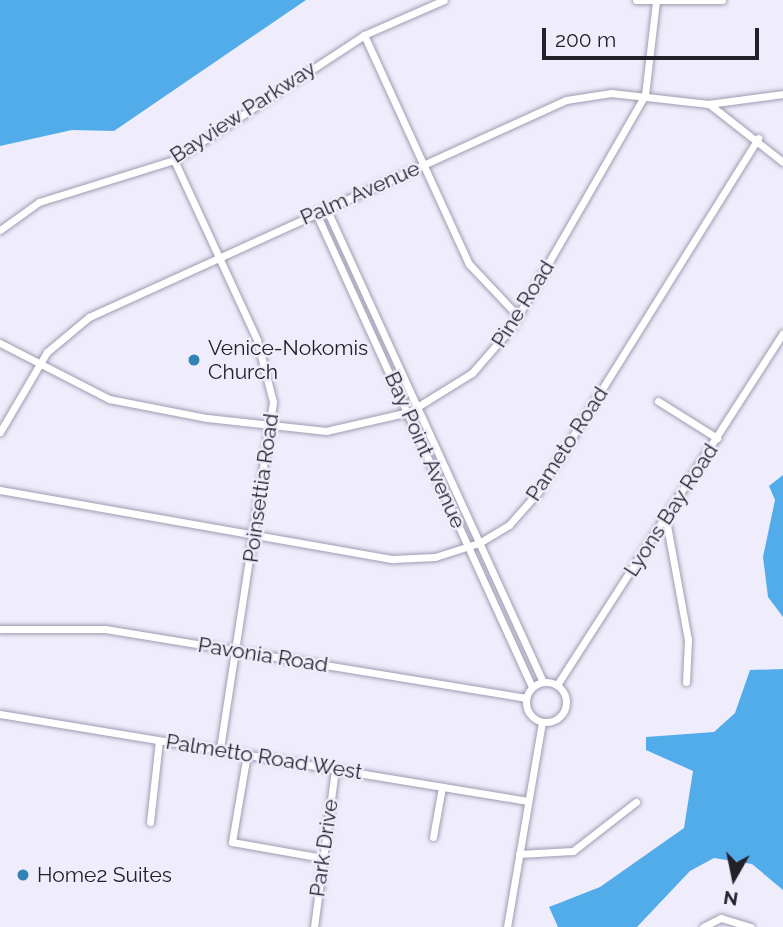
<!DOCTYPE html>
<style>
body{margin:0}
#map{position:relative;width:783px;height:927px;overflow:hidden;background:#efedfb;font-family:Raleway,sans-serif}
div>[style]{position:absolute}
.water>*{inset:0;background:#53acea}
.roads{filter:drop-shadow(0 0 2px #9f9cb2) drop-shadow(0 0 2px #9f9cb2)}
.minor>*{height:7px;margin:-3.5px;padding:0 3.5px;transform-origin:3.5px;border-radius:3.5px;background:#fff}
.minor>.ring{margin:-3.5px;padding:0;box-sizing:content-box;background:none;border:7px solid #fff;border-radius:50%}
.dots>*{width:19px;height:19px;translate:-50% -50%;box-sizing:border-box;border:4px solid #efedfb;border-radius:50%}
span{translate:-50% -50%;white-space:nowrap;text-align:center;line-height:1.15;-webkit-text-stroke:5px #efedfb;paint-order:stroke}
.street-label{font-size:21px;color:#222029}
.poi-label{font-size:21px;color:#222029}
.left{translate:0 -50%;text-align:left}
.north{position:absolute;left:699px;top:843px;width:70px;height:70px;-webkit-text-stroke:5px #efedfb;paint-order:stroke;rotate:189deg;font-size:19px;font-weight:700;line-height:28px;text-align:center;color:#222029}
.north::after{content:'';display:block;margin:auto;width:24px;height:32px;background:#222029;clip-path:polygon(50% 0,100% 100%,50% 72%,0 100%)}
.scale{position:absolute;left:542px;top:28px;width:217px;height:32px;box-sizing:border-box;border:4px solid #222029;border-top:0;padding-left:9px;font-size:21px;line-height:24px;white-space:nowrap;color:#222029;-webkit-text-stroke:5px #efedfb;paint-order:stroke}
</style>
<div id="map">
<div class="water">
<div style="clip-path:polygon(0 0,306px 0,114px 131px,72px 130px,0 146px)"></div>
<div style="clip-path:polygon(783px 475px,783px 617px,768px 597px,763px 557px,775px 500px,769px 486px)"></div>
<div style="clip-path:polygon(783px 669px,783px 890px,752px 864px,714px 858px,690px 871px,637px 927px,558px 927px,549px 907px,600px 887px,684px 828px,693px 771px,646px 750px,646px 737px,714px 732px,735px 713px,750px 670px)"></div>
</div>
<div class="roads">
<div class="minor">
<div style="left:636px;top:0;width:86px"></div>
<div style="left:364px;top:35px;width:252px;rotate:65.4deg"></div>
<div style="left:469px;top:264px;width:71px;rotate:46.7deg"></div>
<div style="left:709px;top:104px;width:94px;rotate:38.1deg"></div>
<div style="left:174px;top:160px;width:198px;rotate:65.2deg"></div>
<div style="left:257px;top:340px;width:64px;rotate:75.5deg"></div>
<div style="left:273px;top:402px;width:352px;rotate:98.7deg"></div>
<div style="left:326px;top:208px;width:521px;rotate:65.4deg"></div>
<div style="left:316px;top:213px;width:521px;rotate:65.5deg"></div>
<div style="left:0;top:230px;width:48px;rotate:-35.7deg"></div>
<div style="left:39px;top:202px;width:141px;rotate:-17.3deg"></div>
<div style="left:174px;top:160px;width:227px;rotate:-33.3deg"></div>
<div style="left:364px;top:35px;width:87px;rotate:-23.6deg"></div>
<div style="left:0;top:343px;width:123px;rotate:27.2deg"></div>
<div style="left:109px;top:399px;width:100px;rotate:11deg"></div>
<div style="left:207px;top:418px;width:120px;rotate:6.2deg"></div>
<div style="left:326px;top:431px;width:85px;rotate:-12.9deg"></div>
<div style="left:409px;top:412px;width:74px;rotate:-31.8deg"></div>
<div style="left:472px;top:373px;width:60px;rotate:-49.1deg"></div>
<div style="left:511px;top:328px;width:269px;rotate:-60.1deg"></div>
<div style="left:645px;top:95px;width:95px;rotate:-83.3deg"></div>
<div style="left:658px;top:401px;width:70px;rotate:32.1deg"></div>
<div style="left:0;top:432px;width:93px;rotate:-59.6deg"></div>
<div style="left:47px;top:352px;width:55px;rotate:-39.8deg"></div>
<div style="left:89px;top:317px;width:524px;rotate:-24.46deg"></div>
<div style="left:566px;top:100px;width:46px;rotate:-8.8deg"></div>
<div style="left:611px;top:93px;width:98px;rotate:6.5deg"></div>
<div style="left:708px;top:104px;width:76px;rotate:-7.6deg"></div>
<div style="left:0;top:490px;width:399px;rotate:10deg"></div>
<div style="left:393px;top:559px;width:42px;rotate:-2.7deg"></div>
<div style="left:435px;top:557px;width:46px;rotate:-17.7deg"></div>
<div style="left:479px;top:543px;width:35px;rotate:-31deg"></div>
<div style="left:509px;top:525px;width:44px;rotate:-48.7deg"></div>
<div style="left:538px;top:492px;width:417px;rotate:-58.1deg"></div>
<div style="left:666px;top:520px;width:122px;rotate:79.6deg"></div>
<div style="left:688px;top:640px;width:42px;rotate:92.7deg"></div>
<div style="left:0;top:629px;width:105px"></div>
<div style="left:105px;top:629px;width:427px;rotate:9.3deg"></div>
<div class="ring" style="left:526px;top:682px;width:33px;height:33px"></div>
<div style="left:557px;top:685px;width:418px;rotate:-57.3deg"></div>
<div style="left:0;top:714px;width:535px;rotate:9.36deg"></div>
<div style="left:247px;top:754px;width:89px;rotate:99.7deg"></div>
<div style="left:232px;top:842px;width:92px;rotate:10deg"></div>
<div style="left:150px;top:822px;width:82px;rotate:-83.7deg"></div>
<div style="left:433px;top:837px;width:51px;rotate:-79.8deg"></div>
<div style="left:519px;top:854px;width:54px;rotate:-3.2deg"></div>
<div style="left:573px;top:851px;width:80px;rotate:-37.9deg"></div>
<div style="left:314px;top:927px;width:159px;rotate:-82.4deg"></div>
<div style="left:507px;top:927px;width:208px;rotate:-80.3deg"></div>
<div style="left:703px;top:927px;width:20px;rotate:-27deg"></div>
<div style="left:721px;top:918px;width:31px;rotate:17deg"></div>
</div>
</div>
<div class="dots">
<div style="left:194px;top:360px;background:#3382b4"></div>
<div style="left:23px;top:875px;background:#3382b4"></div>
</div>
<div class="street-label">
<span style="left:243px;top:112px;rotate:-33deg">Bayview Parkway</span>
<span style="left:360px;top:193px;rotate:-24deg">Palm Avenue</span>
<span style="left:523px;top:304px;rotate:-58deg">Pine Road</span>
<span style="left:567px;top:444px;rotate:-57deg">Pameto Road</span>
<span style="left:425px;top:450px;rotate:66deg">Bay Point Avenue</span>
<span style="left:261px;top:488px;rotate:-82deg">Poinsettia Road</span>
<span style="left:671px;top:510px;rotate:-57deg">Lyons Bay Road</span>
<span style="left:263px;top:655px;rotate:9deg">Pavonia Road</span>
<span style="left:264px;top:757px;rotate:9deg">Palmetto Road West</span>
<span style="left:324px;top:848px;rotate:-82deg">Park Drive</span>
</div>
<div class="poi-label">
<span class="left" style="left:208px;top:360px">Venice-Nokomis<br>Church</span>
<span class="left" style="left:37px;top:875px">Home2 Suites</span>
</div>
<div class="north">N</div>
<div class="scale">200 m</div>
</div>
